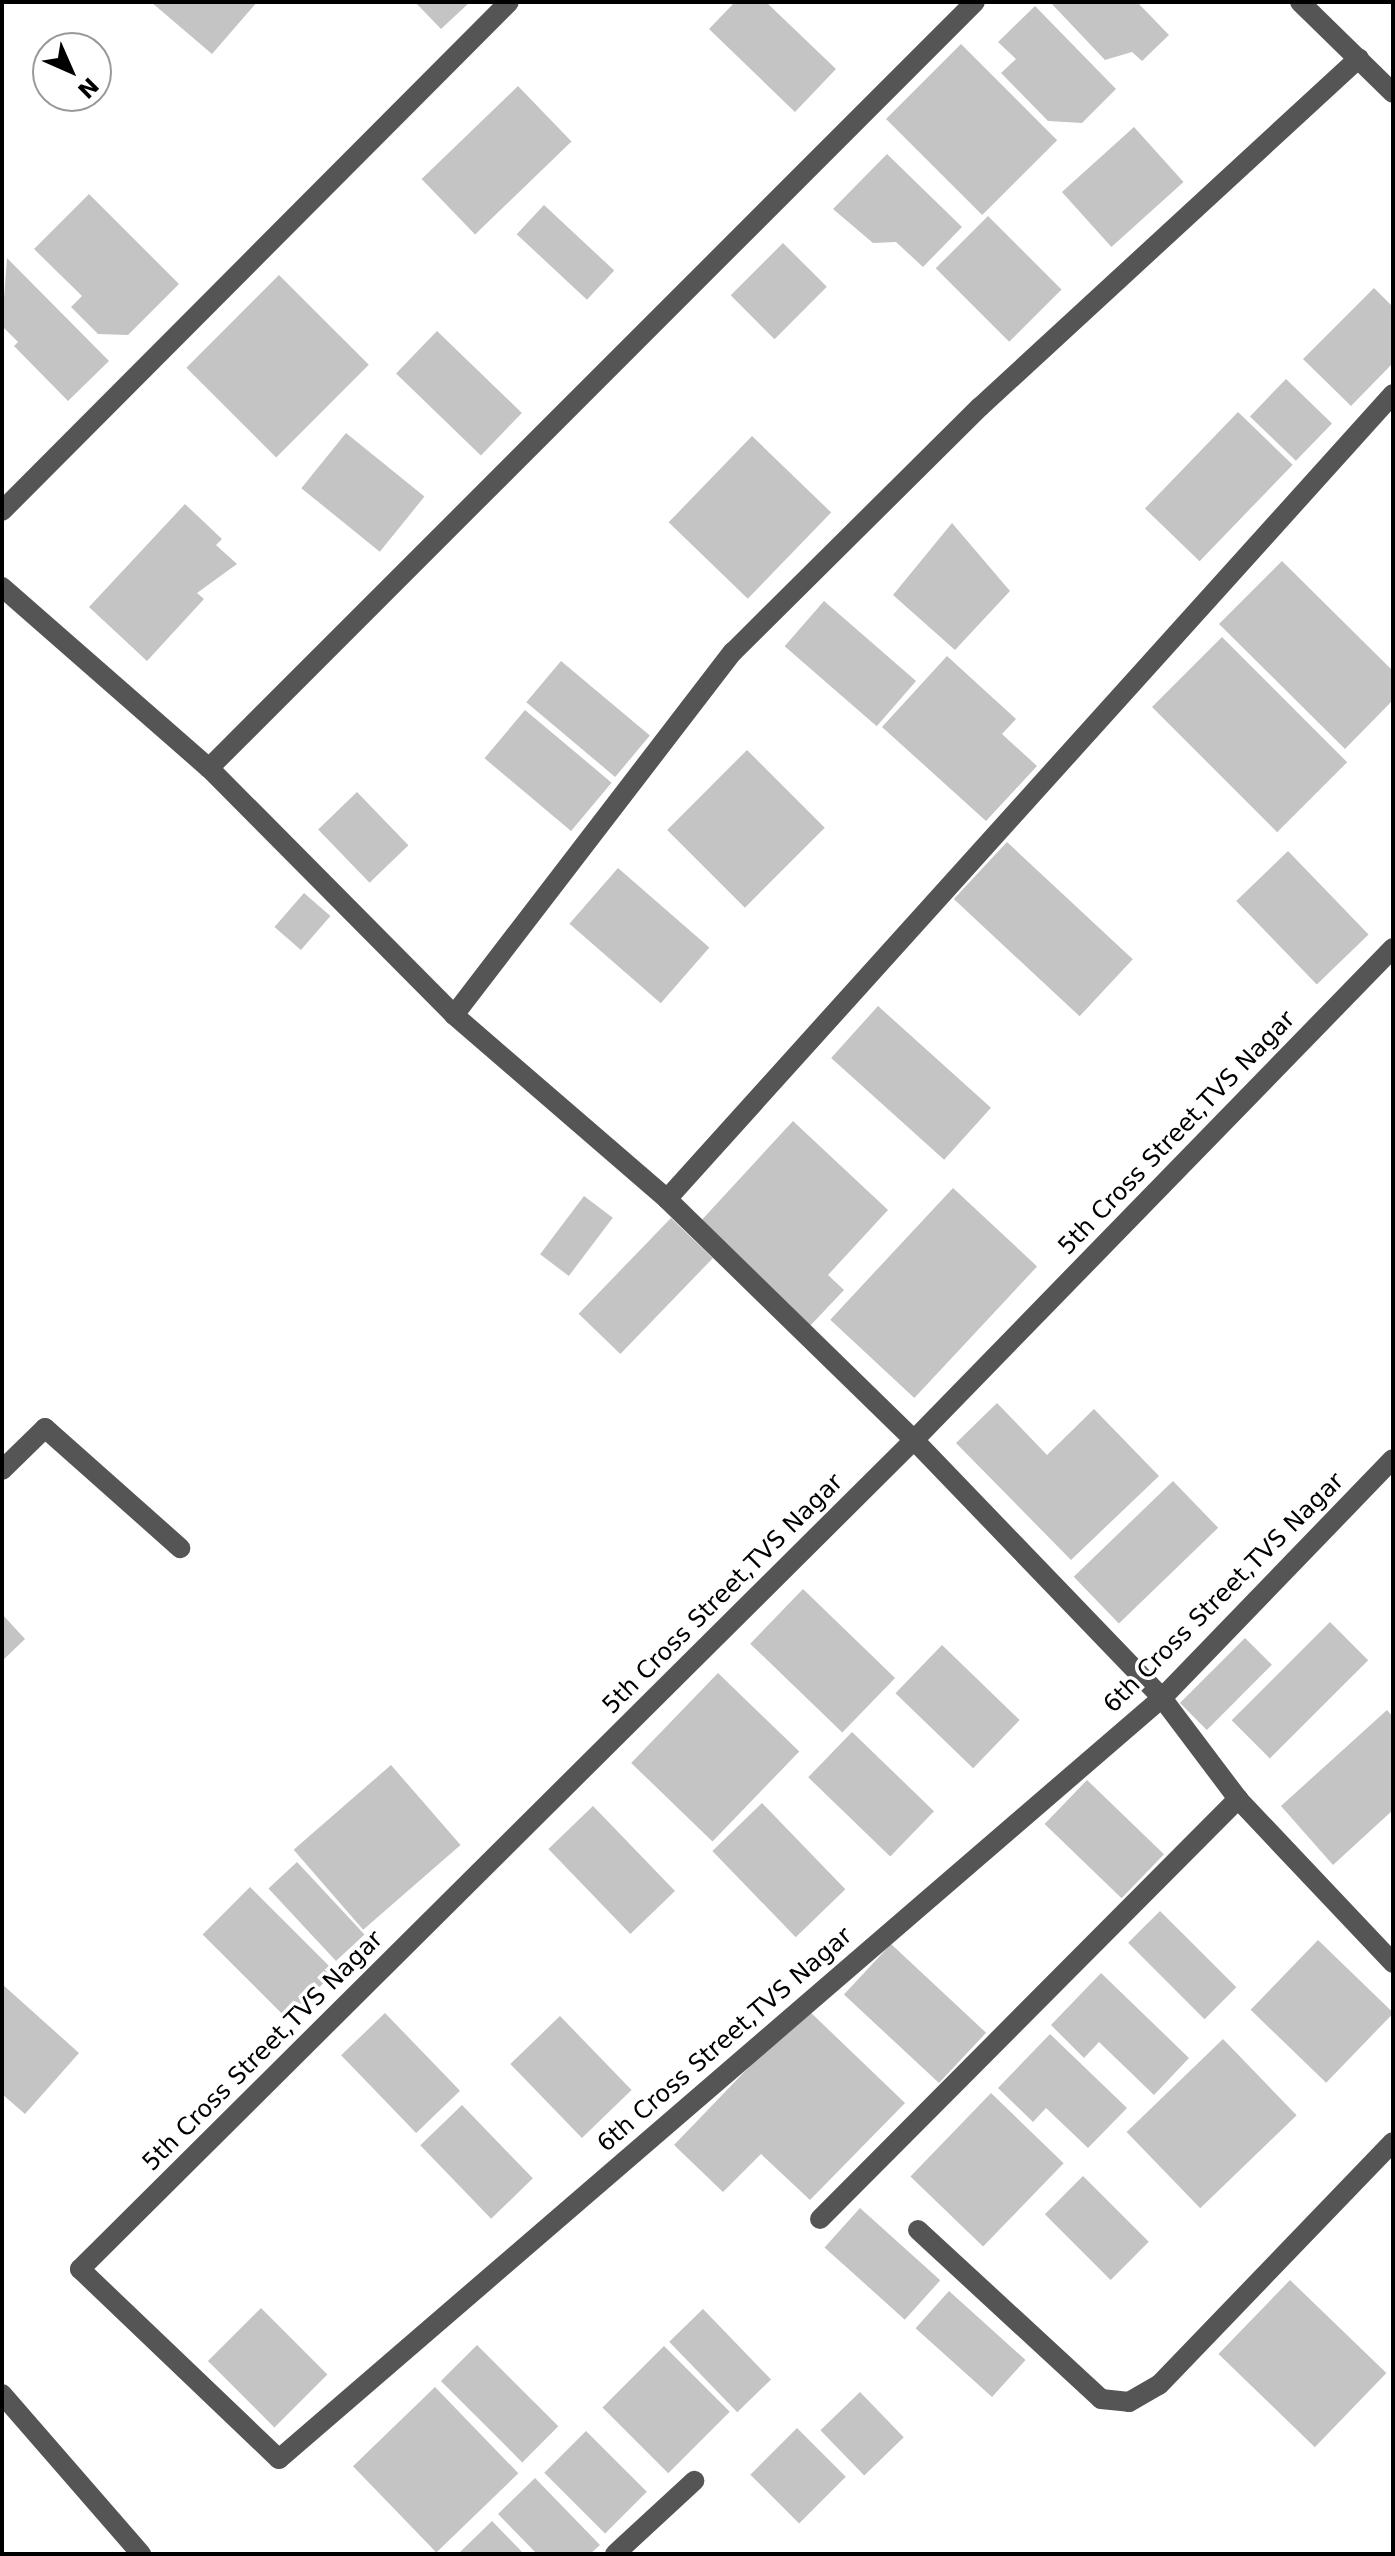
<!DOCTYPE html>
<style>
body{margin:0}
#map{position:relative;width:1395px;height:2556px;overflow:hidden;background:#fff;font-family:"DejaVu Sans",sans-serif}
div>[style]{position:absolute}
.building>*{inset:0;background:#c4c4c4;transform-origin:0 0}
.minor>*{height:20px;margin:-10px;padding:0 10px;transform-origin:10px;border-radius:10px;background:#555}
span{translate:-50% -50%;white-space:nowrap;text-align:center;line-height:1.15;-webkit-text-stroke:7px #fff;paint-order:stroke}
.street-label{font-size:24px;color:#000}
.frame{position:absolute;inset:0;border:4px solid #000;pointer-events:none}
.north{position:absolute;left:32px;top:32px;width:80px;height:80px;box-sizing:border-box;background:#fff;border:2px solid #999;border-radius:50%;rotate:135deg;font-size:22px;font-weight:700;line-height:32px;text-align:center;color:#000}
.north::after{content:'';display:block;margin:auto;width:28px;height:36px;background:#000;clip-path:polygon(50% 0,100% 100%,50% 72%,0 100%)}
</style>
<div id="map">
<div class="building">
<div style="clip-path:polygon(151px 2px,257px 2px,212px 54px)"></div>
<div style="clip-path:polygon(415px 2px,470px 2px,441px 29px)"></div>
<div style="clip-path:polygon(735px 2px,766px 2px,836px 69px,795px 112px,709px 29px)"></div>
<div style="clip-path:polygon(1050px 2px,1137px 2px,1169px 35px,1142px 61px,1132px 52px,1105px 60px)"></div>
<div style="clip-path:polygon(1035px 6px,1116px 89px,1082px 123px,1048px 121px,1001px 73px,1016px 59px,998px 42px)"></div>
<div style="left:961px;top:44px;width:136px;height:106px;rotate:45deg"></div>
<div style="left:518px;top:86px;width:77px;height:134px;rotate:46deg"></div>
<div style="left:1134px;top:127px;width:74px;height:97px;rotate:48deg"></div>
<div style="clip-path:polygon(887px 154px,962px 227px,923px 267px,896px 242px,873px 243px,833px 209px)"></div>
<div style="clip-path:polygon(89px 194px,179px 284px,128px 335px,98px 334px,71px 307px,82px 296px,34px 249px)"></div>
<div style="left:544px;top:205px;width:96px;height:40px;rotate:43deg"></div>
<div style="left:988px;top:216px;width:104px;height:74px;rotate:45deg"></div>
<div style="left:783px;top:243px;width:62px;height:74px;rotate:45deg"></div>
<div style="clip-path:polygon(7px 258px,109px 361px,68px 401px,14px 346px,18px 342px,2px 326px)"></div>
<div style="left:279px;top:275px;width:127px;height:131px;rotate:45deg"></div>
<div style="clip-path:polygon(1374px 288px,1393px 307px,1393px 363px,1351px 406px,1303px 359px)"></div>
<div style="left:437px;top:331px;width:118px;height:59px;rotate:44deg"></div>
<div style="left:1286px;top:379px;width:64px;height:52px;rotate:44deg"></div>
<div style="left:1238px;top:412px;width:76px;height:134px;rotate:44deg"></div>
<div style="left:346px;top:433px;width:101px;height:71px;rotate:39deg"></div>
<div style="left:752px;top:436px;width:110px;height:120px;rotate:44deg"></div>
<div style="clip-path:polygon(185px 504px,222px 539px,216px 545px,237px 564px,197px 593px,204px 599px,147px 661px,89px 607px)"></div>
<div style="clip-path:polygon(952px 523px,1010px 591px,955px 650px,893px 595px)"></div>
<div style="clip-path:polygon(1282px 561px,1393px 671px,1393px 700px,1345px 749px,1219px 624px)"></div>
<div style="left:824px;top:601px;width:122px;height:60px;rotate:41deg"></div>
<div style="left:1222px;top:637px;width:177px;height:99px;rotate:45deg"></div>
<div style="clip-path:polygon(947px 656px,1016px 719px,1002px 734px,1037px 766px,986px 821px,882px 727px)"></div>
<div style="left:561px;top:661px;width:116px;height:54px;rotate:40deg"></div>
<div style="left:525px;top:710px;width:113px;height:63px;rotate:40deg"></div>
<div style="left:747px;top:750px;width:110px;height:113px;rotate:45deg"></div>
<div style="left:357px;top:792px;width:74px;height:54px;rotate:46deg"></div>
<div style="left:1007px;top:842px;width:172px;height:78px;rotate:43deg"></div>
<div style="left:1288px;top:851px;width:116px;height:72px;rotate:46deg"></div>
<div style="left:618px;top:868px;width:121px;height:74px;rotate:41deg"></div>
<div style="left:304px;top:893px;width:35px;height:45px;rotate:41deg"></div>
<div style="left:878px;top:1006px;width:152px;height:70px;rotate:42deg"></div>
<div style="clip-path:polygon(793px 1121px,888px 1210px,828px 1275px,844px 1290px,809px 1327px,698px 1224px)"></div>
<div style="left:953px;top:1188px;width:115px;height:180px;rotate:43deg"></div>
<div style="left:584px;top:1196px;width:36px;height:73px;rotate:37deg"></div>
<div style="left:671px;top:1218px;width:58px;height:133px;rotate:44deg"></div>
<div style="clip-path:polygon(997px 1403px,1047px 1455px,1094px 1409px,1159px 1476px,1071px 1560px,956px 1443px)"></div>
<div style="left:1173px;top:1481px;width:65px;height:138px;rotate:46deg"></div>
<div style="left:803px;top:1589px;width:128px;height:76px;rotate:44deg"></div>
<div style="clip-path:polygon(2px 1614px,25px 1639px,2px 1661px)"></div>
<div style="left:1330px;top:1622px;width:54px;height:139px;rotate:45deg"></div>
<div style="left:1245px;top:1638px;width:38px;height:92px;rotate:45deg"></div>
<div style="left:942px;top:1645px;width:108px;height:67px;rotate:44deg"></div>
<div style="left:718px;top:1673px;width:113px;height:125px;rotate:44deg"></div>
<div style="clip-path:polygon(1387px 1710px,1393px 1717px,1393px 1810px,1333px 1865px,1281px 1806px)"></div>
<div style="left:852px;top:1732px;width:114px;height:63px;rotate:44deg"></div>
<div style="left:391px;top:1765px;width:106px;height:129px;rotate:49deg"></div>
<div style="left:1087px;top:1780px;width:107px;height:61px;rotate:44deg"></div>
<div style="left:762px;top:1803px;width:120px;height:69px;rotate:46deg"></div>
<div style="left:593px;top:1806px;width:118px;height:62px;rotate:46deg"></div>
<div style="left:297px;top:1862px;width:99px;height:39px;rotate:47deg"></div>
<div style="left:250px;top:1887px;width:120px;height:67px;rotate:45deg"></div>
<div style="left:1160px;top:1911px;width:108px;height:45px;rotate:45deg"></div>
<div style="left:1318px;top:1940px;width:105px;height:97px;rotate:44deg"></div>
<div style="left:891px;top:1944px;width:130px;height:69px;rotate:43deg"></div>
<div style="clip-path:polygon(1101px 1973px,1189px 2058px,1154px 2095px,1099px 2042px,1084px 2058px,1051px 2025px)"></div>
<div style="clip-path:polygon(2px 1984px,79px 2053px,25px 2114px,2px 2094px)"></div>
<div style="clip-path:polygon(806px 2008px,905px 2103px,810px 2200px,761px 2154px,723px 2192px,674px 2145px)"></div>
<div style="left:385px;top:2013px;width:108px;height:61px;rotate:46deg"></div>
<div style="left:560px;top:2016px;width:103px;height:69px;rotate:46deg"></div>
<div style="clip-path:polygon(1050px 2034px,1127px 2108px,1088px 2148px,1046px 2108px,1033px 2122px,998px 2088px)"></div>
<div style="left:1223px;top:2039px;width:106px;height:134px;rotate:46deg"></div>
<div style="left:991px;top:2093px;width:101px;height:116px;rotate:44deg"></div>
<div style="left:462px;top:2105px;width:102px;height:58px;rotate:46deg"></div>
<div style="left:1083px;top:2176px;width:93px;height:54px;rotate:45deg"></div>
<div style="left:860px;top:2208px;width:108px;height:53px;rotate:42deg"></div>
<div style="left:1290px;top:2280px;width:134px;height:103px;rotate:44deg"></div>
<div style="left:949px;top:2291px;width:103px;height:50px;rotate:42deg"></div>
<div style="left:261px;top:2308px;width:94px;height:75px;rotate:45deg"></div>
<div style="left:703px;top:2309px;width:98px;height:47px;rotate:46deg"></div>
<div style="left:477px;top:2345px;width:115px;height:51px;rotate:45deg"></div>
<div style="left:664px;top:2346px;width:93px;height:87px;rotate:45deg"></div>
<div style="left:435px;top:2387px;width:120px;height:114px;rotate:46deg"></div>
<div style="left:860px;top:2392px;width:63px;height:55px;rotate:46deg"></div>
<div style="left:797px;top:2428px;width:69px;height:66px;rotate:45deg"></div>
<div style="left:586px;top:2431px;width:86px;height:59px;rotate:45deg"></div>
<div style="clip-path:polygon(535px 2478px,600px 2545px,590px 2554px,537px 2554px,498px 2514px)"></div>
<div style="clip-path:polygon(492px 2521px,524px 2554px,458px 2554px)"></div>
</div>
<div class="minor">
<div style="left:1300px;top:2px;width:130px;rotate:44.4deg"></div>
<div style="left:2px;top:511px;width:718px;rotate:-45.11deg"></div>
<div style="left:2px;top:587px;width:275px;rotate:41.2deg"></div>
<div style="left:209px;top:768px;width:348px;rotate:45.2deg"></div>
<div style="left:454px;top:1015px;width:281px;rotate:40.8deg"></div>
<div style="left:667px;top:1199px;width:345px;rotate:44.3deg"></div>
<div style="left:914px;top:1440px;width:358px;rotate:46.1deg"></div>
<div style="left:1162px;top:1698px;width:126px;rotate:53deg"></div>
<div style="left:1238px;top:1799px;width:226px;rotate:46.6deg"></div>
<div style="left:209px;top:768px;width:1083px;rotate:-45deg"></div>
<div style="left:1393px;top:948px;width:687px;rotate:134.23deg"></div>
<div style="left:914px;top:1440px;width:1176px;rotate:135.17deg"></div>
<div style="left:80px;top:2269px;width:275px;rotate:43.7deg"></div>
<div style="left:279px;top:2459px;width:1166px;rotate:-40.76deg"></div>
<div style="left:1162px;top:1698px;width:332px;rotate:-46deg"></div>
<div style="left:454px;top:1015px;width:458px;rotate:-52.5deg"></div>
<div style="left:733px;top:652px;width:348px;rotate:-44.8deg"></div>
<div style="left:980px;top:407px;width:515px;rotate:-42.64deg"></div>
<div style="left:667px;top:1199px;width:1084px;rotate:-47.95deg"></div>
<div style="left:2px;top:1470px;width:60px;rotate:-44.3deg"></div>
<div style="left:45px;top:1428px;width:181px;rotate:41.6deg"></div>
<div style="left:820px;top:2219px;width:593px;rotate:-45.14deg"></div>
<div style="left:918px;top:2230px;width:249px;rotate:42.7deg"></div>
<div style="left:1101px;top:2399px;width:28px;rotate:6deg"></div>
<div style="left:1129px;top:2402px;width:34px;rotate:-30deg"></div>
<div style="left:1159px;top:2385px;width:337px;rotate:-46.1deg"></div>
<div style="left:2px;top:2394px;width:212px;rotate:49deg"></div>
<div style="left:615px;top:2554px;width:108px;rotate:-42.7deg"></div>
</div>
<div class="street-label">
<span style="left:1177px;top:1133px;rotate:-46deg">5th Cross Street,TVS Nagar</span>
<span style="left:1224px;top:1593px;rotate:-45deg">6th Cross Street,TVS Nagar</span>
<span style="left:723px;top:1594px;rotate:-45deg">5th Cross Street,TVS Nagar</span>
<span style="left:725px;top:2040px;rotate:-41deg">6th Cross Street,TVS Nagar</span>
<span style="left:263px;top:2051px;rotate:-45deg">5th Cross Street,TVS Nagar</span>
</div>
<div class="frame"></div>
<div class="north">N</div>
</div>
